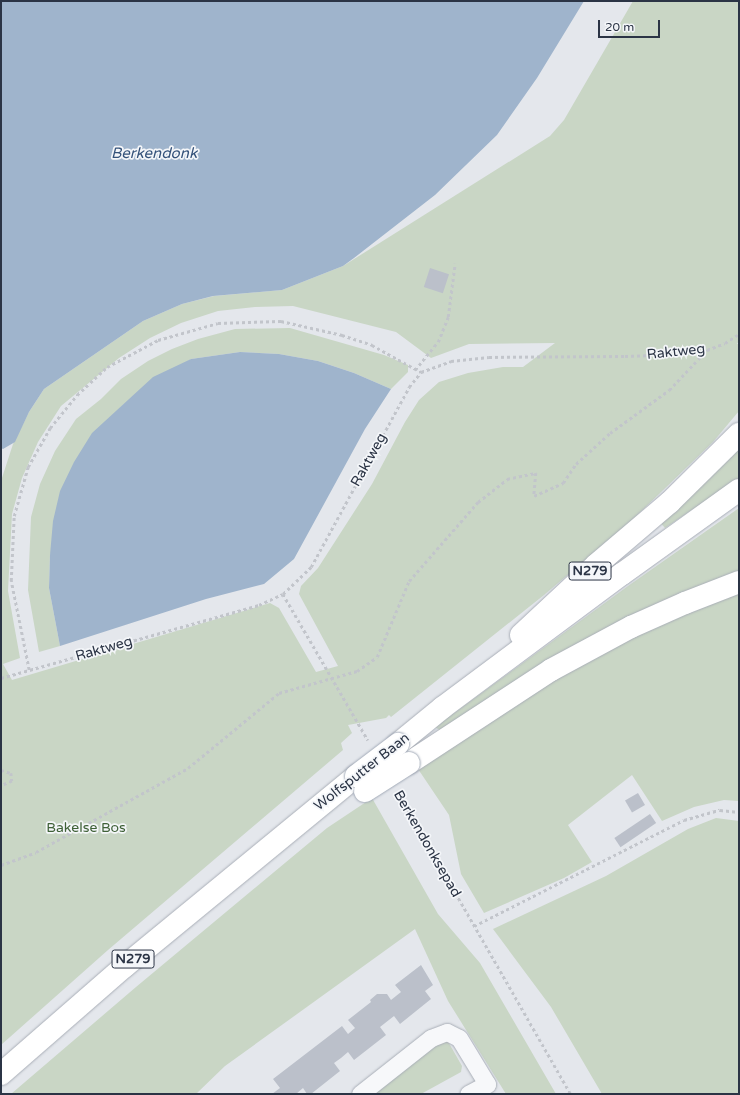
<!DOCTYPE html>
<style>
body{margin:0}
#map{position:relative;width:740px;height:1095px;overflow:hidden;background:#e4e7ec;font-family:"Varela Round",sans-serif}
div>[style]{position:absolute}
.green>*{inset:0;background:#c9d6c5}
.water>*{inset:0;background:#9fb4cc}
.building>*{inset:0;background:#bbc0ca;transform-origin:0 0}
.path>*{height:2.5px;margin-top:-1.25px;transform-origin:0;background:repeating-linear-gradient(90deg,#c2c5cb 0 3px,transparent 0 6px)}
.roads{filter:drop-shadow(0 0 1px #a9aeb7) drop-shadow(0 0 1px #a9aeb7)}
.street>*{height:17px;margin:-8.5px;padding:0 8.5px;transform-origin:8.5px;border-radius:8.5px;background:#f7f8fa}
.primary>*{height:22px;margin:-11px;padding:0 11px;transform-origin:11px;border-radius:11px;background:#fff}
.bridges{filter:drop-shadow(0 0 1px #a3abb8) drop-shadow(0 0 1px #a3abb8)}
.primary-bridge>*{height:22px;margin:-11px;padding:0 11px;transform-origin:11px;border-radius:11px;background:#fff}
span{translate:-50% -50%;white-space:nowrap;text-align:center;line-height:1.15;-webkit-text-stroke:3.5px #f4f6f9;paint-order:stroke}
.shield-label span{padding:1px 3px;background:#f4f6f9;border:1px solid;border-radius:3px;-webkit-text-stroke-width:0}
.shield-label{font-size:13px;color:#2b3445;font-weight:700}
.street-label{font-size:14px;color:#2b3445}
.park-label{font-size:14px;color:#3f6138}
.water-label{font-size:15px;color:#34527a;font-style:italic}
.frame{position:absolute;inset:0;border:2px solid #2b3445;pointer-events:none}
.scale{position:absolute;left:598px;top:20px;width:62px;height:18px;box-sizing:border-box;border:2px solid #2b3445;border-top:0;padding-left:5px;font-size:12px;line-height:14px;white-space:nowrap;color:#2b3445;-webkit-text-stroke:3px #f4f6f9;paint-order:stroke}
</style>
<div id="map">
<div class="green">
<div style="clip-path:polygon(evenodd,633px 1px,739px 1px,739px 341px,737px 344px,739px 344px,739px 411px,713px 442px,630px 522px,544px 595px,391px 717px,389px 715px,386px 718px,348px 725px,352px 733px,341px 743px,343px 750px,108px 950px,1px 1045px,1px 481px,13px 444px,29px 412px,44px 389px,143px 321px,182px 304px,214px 296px,282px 290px,343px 266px,550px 136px,564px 120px,633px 1px,293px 306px,396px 332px,431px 358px,469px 344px,555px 343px,523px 367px,503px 367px,468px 373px,439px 382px,419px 400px,405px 422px,372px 484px,318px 568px,301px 586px,299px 594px,338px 666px,316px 672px,279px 608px,270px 603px,12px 680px,3px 664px,20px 658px,8px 591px,12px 514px,22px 478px,38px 442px,61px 406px,119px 358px,150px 338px,181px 323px,218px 311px,255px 307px,293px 306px)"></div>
<div style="clip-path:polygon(290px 328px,384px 355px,408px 365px,408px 372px,391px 389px,354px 373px,318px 361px,279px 354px,240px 352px,191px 359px,124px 404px,111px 417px,50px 555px,49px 588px,60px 646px,39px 652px,28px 590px,31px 517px,40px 484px,55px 451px,76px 419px,101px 399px,121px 379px,148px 361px,172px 349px,198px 339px,235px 329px)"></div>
<div style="clip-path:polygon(739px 443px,739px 478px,665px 528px,659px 521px)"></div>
<div style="clip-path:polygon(739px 508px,739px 574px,441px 731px,435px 727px,628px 586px)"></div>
<div style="clip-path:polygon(739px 588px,739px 801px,724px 800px,694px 807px,662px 821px,632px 775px,568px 825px,592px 862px,564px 878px,484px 913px,461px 874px,449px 815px,416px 766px,510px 705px,604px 651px)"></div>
<div style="clip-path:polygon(372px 798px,438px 914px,480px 963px,556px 1094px,506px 1094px,448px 1001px,415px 929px,225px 1066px,196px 1094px,11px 1094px,136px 987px,327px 828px)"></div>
<div style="clip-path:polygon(716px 818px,739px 821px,739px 1094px,602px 1094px,551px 1007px,493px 929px,606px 876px,688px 829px)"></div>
<div style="clip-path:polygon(446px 1038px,462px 1066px,461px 1072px,421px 1094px,366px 1094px,392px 1073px)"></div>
</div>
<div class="water">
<div style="clip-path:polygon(1px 1px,584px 1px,537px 78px,497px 135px,435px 195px,354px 258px,343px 266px,282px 290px,213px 296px,182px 304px,143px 321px,44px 389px,29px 412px,15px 442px,3px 449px,1px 448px)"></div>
<div style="clip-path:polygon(240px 352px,279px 354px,318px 361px,354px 373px,391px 389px,365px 429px,294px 559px,264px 584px,206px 599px,60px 646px,49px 588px,50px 555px,53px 521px,60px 491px,74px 462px,92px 433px,153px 377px,191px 359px)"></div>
</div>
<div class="building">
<div style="left:430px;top:268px;width:20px;height:20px;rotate:18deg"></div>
<div style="left:638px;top:793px;width:14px;height:15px;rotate:60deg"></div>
<div style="left:650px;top:814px;width:11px;height:43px;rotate:56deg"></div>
<div style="clip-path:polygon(421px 965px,433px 985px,425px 991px,431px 999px,400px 1024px,394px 1016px,380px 1027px,386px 1035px,354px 1060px,348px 1052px,341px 1058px,334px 1063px,340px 1071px,311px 1094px,307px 1094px,303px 1088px,296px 1094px,272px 1094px,280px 1088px,273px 1079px,342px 1026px,348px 1034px,355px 1028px,348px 1020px,371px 1002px,370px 1000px,377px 994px,387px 994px,391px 1000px,401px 992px,395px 985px)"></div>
</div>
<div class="path">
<div style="left:415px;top:370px;width:36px;rotate:-51deg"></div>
<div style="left:438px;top:342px;width:27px;rotate:-68deg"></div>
<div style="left:448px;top:317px;width:54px;rotate:-82.6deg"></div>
<div style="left:283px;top:594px;width:169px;rotate:59.8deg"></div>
<div style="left:29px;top:670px;width:91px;rotate:-101.4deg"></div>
<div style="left:11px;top:581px;width:65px;rotate:-87.4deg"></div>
<div style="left:14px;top:516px;width:51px;rotate:-74.1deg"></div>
<div style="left:28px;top:467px;width:45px;rotate:-60.6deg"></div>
<div style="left:50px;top:428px;width:43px;rotate:-50.7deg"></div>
<div style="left:77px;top:395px;width:41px;rotate:-43deg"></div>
<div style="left:107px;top:367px;width:58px;rotate:-27.9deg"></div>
<div style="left:158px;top:340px;width:62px;rotate:-15.8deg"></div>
<div style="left:218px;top:323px;width:63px;rotate:-1.8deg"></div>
<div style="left:281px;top:321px;width:63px;rotate:12.9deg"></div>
<div style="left:342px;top:335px;width:32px;rotate:18deg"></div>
<div style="left:372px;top:345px;width:56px;rotate:28.9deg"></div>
<div style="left:1px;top:678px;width:268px;rotate:-15.8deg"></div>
<div style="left:259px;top:605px;width:26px;rotate:-25deg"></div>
<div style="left:283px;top:594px;width:39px;rotate:-44deg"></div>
<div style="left:311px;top:567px;width:205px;rotate:-61.4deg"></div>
<div style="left:409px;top:387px;width:19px;rotate:-51deg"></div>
<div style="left:421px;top:372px;width:32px;rotate:-20deg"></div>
<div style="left:451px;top:361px;width:38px;rotate:-6deg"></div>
<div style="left:489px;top:357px;width:136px;rotate:-0.4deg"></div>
<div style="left:625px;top:356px;width:58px;rotate:-2deg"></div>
<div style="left:683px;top:354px;width:24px;rotate:-9deg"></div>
<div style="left:707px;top:350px;width:19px;rotate:-21deg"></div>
<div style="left:725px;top:343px;width:17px;rotate:-33deg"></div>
<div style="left:1px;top:770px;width:10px;rotate:17deg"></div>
<div style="left:11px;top:773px;width:8px;rotate:83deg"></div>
<div style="left:12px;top:781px;width:12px;rotate:156deg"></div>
<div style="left:399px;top:794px;width:346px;rotate:60.2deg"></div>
<div style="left:1px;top:865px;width:37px;rotate:-20deg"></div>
<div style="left:36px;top:852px;width:174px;rotate:-28.9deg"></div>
<div style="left:188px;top:768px;width:118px;rotate:-39.5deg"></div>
<div style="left:279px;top:693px;width:81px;rotate:-15.8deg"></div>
<div style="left:357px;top:671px;width:24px;rotate:-35deg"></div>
<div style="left:377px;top:657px;width:82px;rotate:-67.2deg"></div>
<div style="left:409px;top:581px;width:105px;rotate:-48.9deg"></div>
<div style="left:478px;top:502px;width:37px;rotate:-38deg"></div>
<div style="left:507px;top:479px;width:30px;rotate:-12deg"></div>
<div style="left:536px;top:473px;width:23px;rotate:95deg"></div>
<div style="left:534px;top:496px;width:32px;rotate:-24deg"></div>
<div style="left:563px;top:483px;width:23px;rotate:-56deg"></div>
<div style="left:576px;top:464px;width:46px;rotate:-42.4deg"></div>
<div style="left:610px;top:433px;width:73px;rotate:-36.1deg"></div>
<div style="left:669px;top:390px;width:55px;rotate:-46.5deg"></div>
<div style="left:474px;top:926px;width:235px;rotate:-26.8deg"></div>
<div style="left:684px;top:820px;width:37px;rotate:-16deg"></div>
<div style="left:720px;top:810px;width:19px;rotate:6deg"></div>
</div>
<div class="roads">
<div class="street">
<div style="left:360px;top:1094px;width:90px;rotate:-38.3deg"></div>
<div style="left:431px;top:1038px;width:17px;rotate:-21deg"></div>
<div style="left:447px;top:1032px;width:13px;rotate:27deg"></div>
<div style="left:459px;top:1038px;width:54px;rotate:58.7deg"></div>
<div style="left:487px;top:1084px;width:21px;rotate:152deg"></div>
</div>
<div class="primary">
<div style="left:521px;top:635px;width:103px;rotate:-43deg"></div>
<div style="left:596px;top:565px;width:97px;rotate:-40.4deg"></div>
<div style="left:670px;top:502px;width:97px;rotate:-44.6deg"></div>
<div style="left:398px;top:744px;width:57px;rotate:-39.3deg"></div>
<div style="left:442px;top:708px;width:224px;rotate:-36.7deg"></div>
<div style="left:622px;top:574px;width:144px;rotate:-35.7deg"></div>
<div style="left:409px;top:763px;width:170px;rotate:-33.2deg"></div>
<div style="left:551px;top:670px;width:91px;rotate:-28.3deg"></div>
<div style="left:631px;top:627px;width:59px;rotate:-24deg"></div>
<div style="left:685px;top:603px;width:58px;rotate:-21.3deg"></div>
<div style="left:1px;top:1074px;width:164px;rotate:-41.1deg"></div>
<div style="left:125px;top:966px;width:299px;rotate:-39.4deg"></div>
</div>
</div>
<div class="bridges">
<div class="primary-bridge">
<div style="left:356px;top:776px;width:53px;rotate:-37.3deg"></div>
<div style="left:365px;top:791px;width:52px;rotate:-32.5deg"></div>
</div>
</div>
<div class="shield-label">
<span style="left:590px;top:571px">N279</span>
<span style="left:133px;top:959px">N279</span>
</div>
<div class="street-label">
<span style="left:676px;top:352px;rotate:-6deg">Raktweg</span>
<span style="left:369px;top:460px;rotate:-61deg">Raktweg</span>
<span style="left:104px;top:649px;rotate:-16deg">Raktweg</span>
<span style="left:362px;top:772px;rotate:-38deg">Wolfsputter Baan</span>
<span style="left:427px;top:844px;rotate:60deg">Berkendonksepad</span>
</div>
<div class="park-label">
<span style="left:86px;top:828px">Bakelse Bos</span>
</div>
<div class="water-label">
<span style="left:154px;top:154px">Berkendonk</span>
</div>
<div class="frame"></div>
<div class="scale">20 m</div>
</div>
